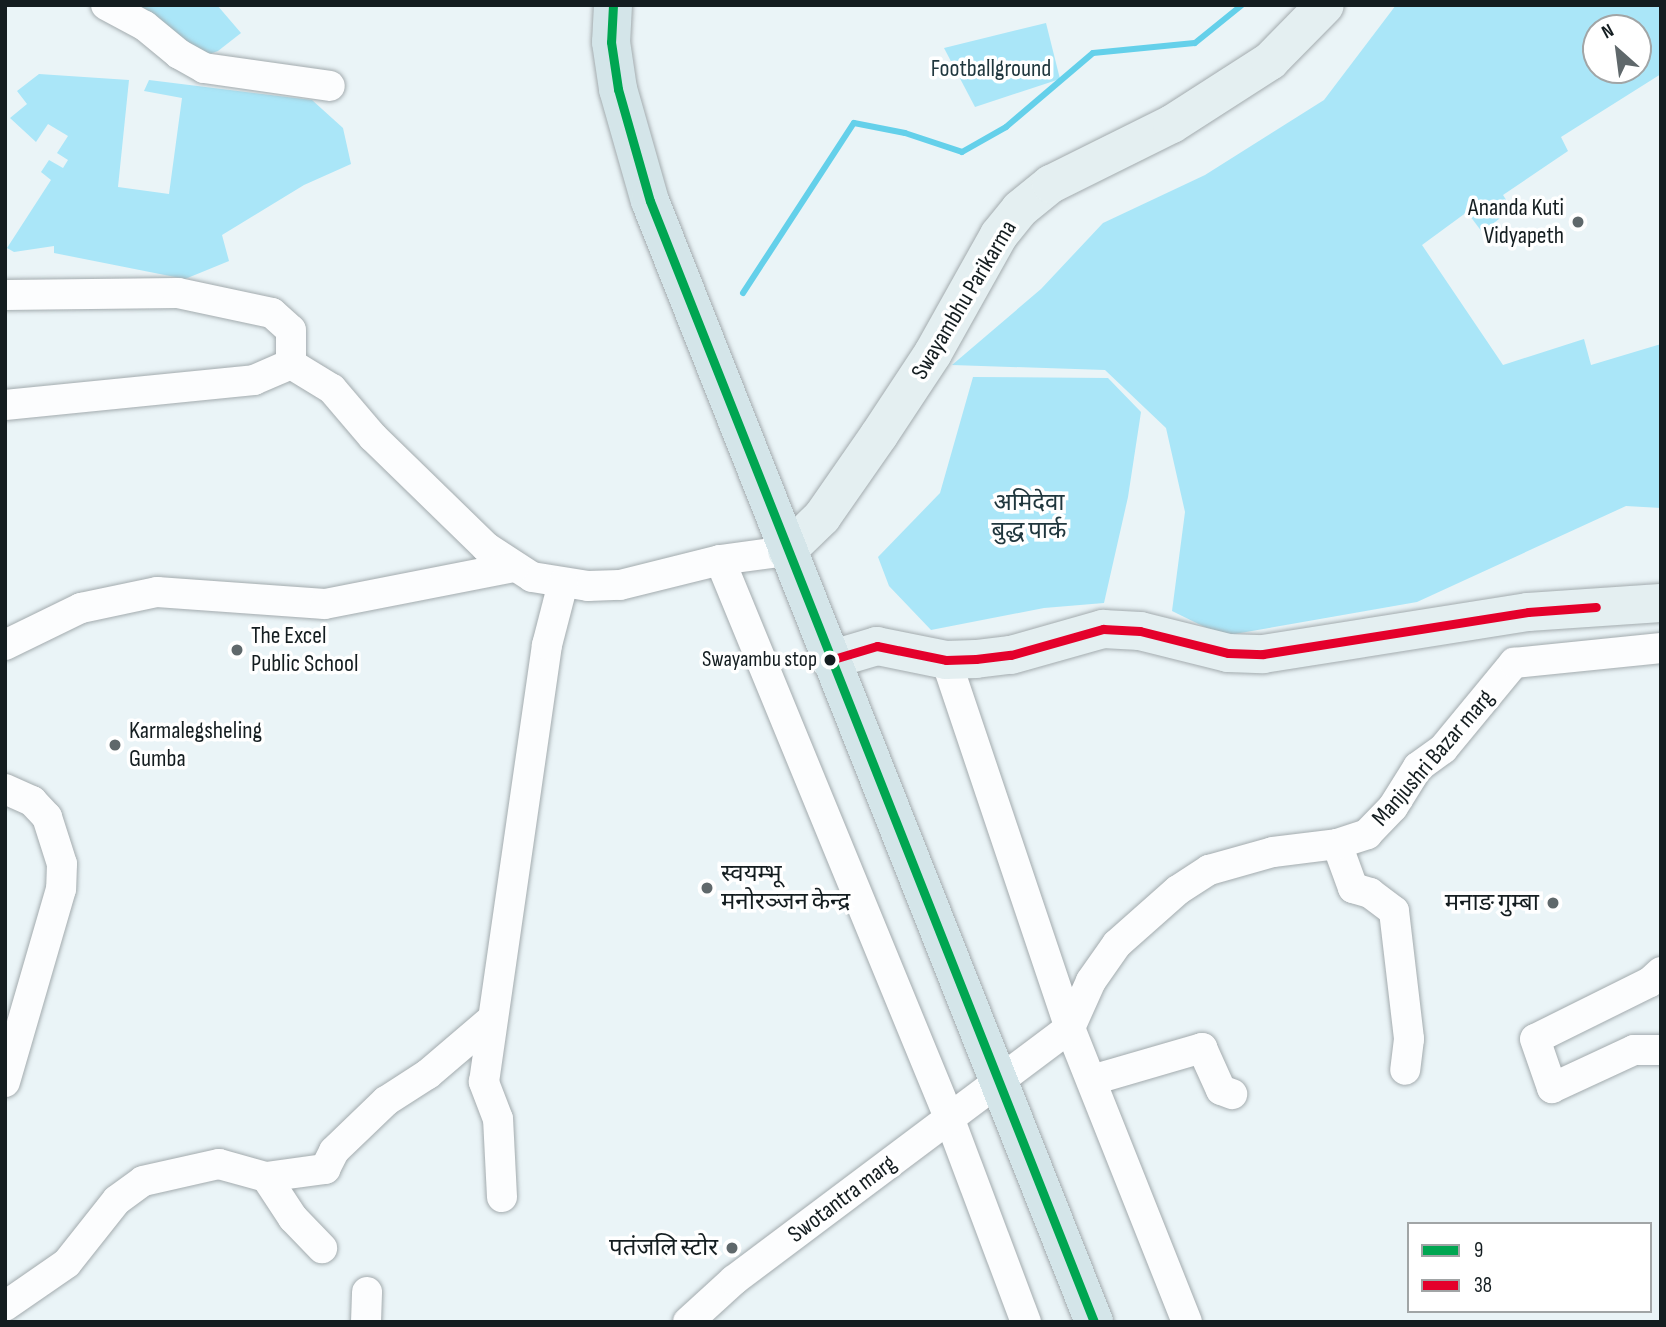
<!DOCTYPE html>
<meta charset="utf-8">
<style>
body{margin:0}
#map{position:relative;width:1666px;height:1327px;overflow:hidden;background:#eaf4f7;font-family:"Sofia Sans Condensed","Noto Sans Devanagari",sans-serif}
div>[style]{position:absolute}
.green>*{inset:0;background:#aae6f8}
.stream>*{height:6px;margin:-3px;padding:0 3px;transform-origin:3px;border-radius:3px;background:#64d0ea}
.roads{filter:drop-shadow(0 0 2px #a3abae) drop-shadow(0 0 2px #a3abae)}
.minor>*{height:30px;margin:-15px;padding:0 15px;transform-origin:15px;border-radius:15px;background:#fcfdfe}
.major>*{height:38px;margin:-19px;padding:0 19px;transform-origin:19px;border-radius:19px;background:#e4eff1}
.highway>*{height:38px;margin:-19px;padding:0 19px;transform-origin:19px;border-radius:19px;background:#d4e5e9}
.bus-1>*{height:9px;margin:-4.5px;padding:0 4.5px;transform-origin:4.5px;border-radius:4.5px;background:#00a651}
.bus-2>*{height:9px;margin:-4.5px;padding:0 4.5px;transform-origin:4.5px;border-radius:4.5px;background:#e4002b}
.dots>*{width:19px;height:19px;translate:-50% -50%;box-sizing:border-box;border:4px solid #fff;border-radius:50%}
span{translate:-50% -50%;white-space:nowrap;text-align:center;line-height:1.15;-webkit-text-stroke:7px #fff;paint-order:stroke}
.bus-label{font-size:22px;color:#141d20}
.right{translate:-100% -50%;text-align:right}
.park-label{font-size:24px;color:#20373e}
.poi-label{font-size:24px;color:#141d20}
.left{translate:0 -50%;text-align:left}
.street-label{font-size:24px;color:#141d20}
.frame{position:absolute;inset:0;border:7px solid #141d20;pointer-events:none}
.legend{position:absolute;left:1407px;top:1222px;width:245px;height:91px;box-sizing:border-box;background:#fff;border:2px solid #a1a5a6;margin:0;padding:9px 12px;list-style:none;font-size:21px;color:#141d20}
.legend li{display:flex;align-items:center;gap:14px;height:35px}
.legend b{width:35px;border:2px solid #a1a5a6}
.north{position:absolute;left:1582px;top:14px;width:70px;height:70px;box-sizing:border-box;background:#fff;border:2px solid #a1a5a6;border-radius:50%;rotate:332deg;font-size:19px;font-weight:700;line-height:28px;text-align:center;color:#141d20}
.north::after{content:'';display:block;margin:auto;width:24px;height:32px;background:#5f686b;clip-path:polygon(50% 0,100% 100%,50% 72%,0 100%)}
</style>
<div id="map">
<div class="green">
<div style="clip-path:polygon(137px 5px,217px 5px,241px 33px,218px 51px,201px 57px)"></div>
<div style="clip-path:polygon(evenodd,1396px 5px,1661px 5px,1661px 74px,1561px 137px,1568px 151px,1503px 195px,1512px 209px,1482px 232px,1467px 212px,1422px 245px,1503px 365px,1584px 339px,1591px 365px,1661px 344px,1661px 508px,1626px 506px,1417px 602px,1223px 636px,1172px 611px,1185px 512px,1166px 428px,1105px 370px,952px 365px,1041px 289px,1103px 223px,1205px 175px,1324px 100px,1396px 5px,1596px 28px,1638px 28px,1638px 70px,1596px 70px,1596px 28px)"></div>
<div style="clip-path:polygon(1046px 23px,1060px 79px,975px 107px,944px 48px)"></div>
<div style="clip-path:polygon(39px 74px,129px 80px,118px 187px,169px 194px,182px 98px,144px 91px,149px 80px,312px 100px,343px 128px,351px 164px,304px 185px,222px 235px,229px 261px,185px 279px,54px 253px,54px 246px,14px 252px,7px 248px,51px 180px,41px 172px,49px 160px,63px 168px,68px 160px,57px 153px,68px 136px,48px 124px,36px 142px,10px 118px,27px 104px,17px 91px)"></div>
<div style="clip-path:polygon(973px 377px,1108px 378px,1141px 412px,1128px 497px,1104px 603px,1044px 608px,931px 630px,889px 586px,878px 557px,940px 493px)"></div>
</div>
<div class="stream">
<div style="left:743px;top:293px;width:203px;rotate:-56.9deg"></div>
<div style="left:854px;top:123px;width:52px;rotate:11.1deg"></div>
<div style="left:905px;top:133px;width:60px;rotate:18.4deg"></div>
<div style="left:962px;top:152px;width:51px;rotate:-29.6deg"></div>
<div style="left:1006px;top:127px;width:114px;rotate:-40.4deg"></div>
<div style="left:1093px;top:53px;width:102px;rotate:-5.6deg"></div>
<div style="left:1195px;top:43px;width:60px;rotate:-39deg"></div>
</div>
<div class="roads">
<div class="minor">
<div style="left:106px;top:5px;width:44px;rotate:28.3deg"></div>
<div style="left:145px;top:26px;width:44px;rotate:39.5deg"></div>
<div style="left:179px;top:54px;width:29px;rotate:29deg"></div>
<div style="left:204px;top:68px;width:127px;rotate:8.1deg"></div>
<div style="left:5px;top:295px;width:173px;rotate:-0.7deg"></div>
<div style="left:178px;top:293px;width:96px;rotate:12deg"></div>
<div style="left:272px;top:313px;width:25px;rotate:42deg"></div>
<div style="left:291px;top:330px;width:34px;rotate:90deg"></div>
<div style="left:291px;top:364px;width:48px;rotate:31.4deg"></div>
<div style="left:332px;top:389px;width:63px;rotate:49.5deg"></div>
<div style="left:373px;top:437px;width:158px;rotate:44.2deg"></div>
<div style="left:486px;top:547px;width:55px;rotate:33.1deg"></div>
<div style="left:532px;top:577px;width:57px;rotate:9.1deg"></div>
<div style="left:588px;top:586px;width:32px;rotate:-2deg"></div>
<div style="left:620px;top:585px;width:103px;rotate:-14deg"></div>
<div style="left:720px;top:560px;width:68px;rotate:-7.7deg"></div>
<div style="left:5px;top:405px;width:250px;rotate:-5.7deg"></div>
<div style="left:254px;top:380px;width:40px;rotate:-23.4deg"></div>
<div style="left:720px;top:560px;width:605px;rotate:67.67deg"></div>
<div style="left:950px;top:1120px;width:216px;rotate:69.4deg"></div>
<div style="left:5px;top:645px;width:85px;rotate:-26deg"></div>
<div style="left:81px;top:608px;width:78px;rotate:-11.9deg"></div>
<div style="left:157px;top:592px;width:168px;rotate:4.1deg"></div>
<div style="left:325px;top:604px;width:193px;rotate:-11.1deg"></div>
<div style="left:946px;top:660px;width:388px;rotate:71.4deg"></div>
<div style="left:1070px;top:1028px;width:316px;rotate:68.3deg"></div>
<div style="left:5px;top:789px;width:30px;rotate:24deg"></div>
<div style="left:32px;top:801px;width:22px;rotate:47deg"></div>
<div style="left:47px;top:817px;width:49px;rotate:72.3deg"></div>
<div style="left:62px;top:864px;width:25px;rotate:92deg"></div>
<div style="left:61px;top:889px;width:201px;rotate:106.2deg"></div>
<div style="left:1337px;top:844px;width:47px;rotate:70deg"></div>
<div style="left:1353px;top:888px;width:18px;rotate:16deg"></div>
<div style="left:1370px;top:893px;width:30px;rotate:37deg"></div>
<div style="left:1394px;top:911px;width:129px;rotate:83.3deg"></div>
<div style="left:1409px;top:1039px;width:31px;rotate:97deg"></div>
<div style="left:1661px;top:972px;width:15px;rotate:138deg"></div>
<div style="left:1650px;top:982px;width:128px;rotate:153.6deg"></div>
<div style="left:1535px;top:1039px;width:52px;rotate:70.9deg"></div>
<div style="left:1552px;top:1088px;width:90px;rotate:-24.9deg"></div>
<div style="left:1634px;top:1050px;width:27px"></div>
<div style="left:1092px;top:1080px;width:115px;rotate:-16.2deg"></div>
<div style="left:1202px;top:1048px;width:46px;rotate:65.7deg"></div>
<div style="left:1221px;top:1090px;width:12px;rotate:20deg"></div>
<div style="left:266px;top:1177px;width:49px;rotate:56.6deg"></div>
<div style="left:293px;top:1218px;width:42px;rotate:46deg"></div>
<div style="left:502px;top:1197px;width:78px;rotate:-92.9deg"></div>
<div style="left:498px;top:1119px;width:40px;rotate:-111deg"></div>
<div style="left:484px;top:1082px;width:442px;rotate:-81.8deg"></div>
<div style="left:547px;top:645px;width:64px;rotate:-75.5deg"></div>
<div style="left:5px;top:1306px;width:75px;rotate:-34.7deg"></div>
<div style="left:67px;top:1263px;width:80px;rotate:-51.6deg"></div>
<div style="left:117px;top:1200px;width:32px;rotate:-36deg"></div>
<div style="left:143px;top:1181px;width:78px;rotate:-12.6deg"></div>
<div style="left:219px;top:1164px;width:49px;rotate:15.5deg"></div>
<div style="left:266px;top:1177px;width:60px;rotate:-7.7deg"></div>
<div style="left:325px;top:1169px;width:20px;rotate:-63deg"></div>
<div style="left:334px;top:1151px;width:72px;rotate:-43.9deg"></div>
<div style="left:386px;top:1101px;width:50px;rotate:-32.7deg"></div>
<div style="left:428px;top:1074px;width:82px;rotate:-40.5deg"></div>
<div style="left:366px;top:1322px;width:30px;rotate:-88deg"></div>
<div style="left:688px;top:1322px;width:62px;rotate:-42.4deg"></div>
<div style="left:734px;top:1280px;width:420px;rotate:-36.9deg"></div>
<div style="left:1070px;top:1028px;width:51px;rotate:-65.9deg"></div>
<div style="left:1091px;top:981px;width:45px;rotate:-54.9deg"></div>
<div style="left:1117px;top:944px;width:81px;rotate:-41.5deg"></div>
<div style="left:1178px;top:890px;width:37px;rotate:-33deg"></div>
<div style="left:1209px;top:870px;width:66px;rotate:-15.7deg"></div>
<div style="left:1273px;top:852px;width:64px;rotate:-7.1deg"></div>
<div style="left:1337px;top:844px;width:32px;rotate:-18deg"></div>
<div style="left:1367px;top:834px;width:37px;rotate:-46deg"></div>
<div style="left:1393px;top:807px;width:47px;rotate:-58deg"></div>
<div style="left:1418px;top:767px;width:31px;rotate:-36deg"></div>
<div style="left:1443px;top:749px;width:112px;rotate:-50.5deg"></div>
<div style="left:1514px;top:663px;width:148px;rotate:-5.8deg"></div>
</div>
<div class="major">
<div style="left:787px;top:551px;width:49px;rotate:-44.2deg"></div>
<div style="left:822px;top:517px;width:100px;rotate:-55.2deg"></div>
<div style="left:879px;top:435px;width:98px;rotate:-56.6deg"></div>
<div style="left:933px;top:353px;width:135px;rotate:-60.8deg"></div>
<div style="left:999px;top:235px;width:33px;rotate:-51deg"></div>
<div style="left:1020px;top:209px;width:40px;rotate:-39deg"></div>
<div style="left:1051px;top:184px;width:135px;rotate:-26.4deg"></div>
<div style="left:1172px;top:124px;width:117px;rotate:-32.7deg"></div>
<div style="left:1270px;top:61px;width:78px;rotate:-45.5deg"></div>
<div style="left:830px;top:660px;width:49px;rotate:-16.6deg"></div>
<div style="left:877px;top:646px;width:70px;rotate:11.5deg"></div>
<div style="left:946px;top:660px;width:30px;rotate:-2deg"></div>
<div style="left:976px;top:659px;width:35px;rotate:-7deg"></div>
<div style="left:1011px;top:655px;width:96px;rotate:-15.8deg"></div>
<div style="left:1103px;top:629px;width:37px;rotate:3deg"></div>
<div style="left:1140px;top:631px;width:91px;rotate:14deg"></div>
<div style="left:1228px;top:653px;width:35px;rotate:2deg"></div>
<div style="left:1263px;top:654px;width:268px;rotate:-9deg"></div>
<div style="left:1528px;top:612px;width:133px;rotate:-3.9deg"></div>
</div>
<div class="highway">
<div style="left:613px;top:5px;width:37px;rotate:93deg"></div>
<div style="left:611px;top:42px;width:48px;rotate:81.5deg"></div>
<div style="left:618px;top:89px;width:116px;rotate:74.1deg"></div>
<div style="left:650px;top:201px;width:1206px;rotate:68.39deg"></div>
</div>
</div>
<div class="bus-1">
<div style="left:613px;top:5px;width:37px;rotate:93deg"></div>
<div style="left:611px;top:42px;width:48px;rotate:81.5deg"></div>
<div style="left:618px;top:89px;width:116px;rotate:74.1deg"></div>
<div style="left:650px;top:201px;width:1206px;rotate:68.39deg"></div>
</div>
<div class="bus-2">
<div style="left:830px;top:660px;width:49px;rotate:-16.6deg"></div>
<div style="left:877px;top:646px;width:70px;rotate:11.5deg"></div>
<div style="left:946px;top:660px;width:30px;rotate:-2deg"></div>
<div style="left:976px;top:659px;width:35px;rotate:-7deg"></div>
<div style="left:1011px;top:655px;width:96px;rotate:-15.8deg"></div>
<div style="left:1103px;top:629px;width:37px;rotate:3deg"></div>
<div style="left:1140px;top:631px;width:91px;rotate:14deg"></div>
<div style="left:1228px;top:653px;width:35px;rotate:2deg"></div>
<div style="left:1263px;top:654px;width:268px;rotate:-9deg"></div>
<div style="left:1528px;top:612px;width:68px;rotate:-4.2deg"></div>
</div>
<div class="dots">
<div style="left:1578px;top:222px;background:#5f686b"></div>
<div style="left:237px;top:650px;background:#5f686b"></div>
<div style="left:830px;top:660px;background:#141d20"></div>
<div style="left:115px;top:745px;background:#5f686b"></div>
<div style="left:707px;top:888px;background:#5f686b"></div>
<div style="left:1553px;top:903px;background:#5f686b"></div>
<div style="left:732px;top:1248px;background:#5f686b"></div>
</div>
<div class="bus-label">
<span class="right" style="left:817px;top:660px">Swayambu stop</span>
</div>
<div class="park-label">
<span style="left:991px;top:69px">Footballground</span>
<span style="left:1029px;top:517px">अमिदेवा<br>बुद्ध पार्क</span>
</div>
<div class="poi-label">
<span class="right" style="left:1564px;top:222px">Ananda Kuti<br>Vidyapeth</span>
<span class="left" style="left:251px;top:650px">The Excel<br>Public School</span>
<span class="left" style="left:129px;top:745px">Karmalegsheling<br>Gumba</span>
<span class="left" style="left:721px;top:888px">स्वयम्भू<br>मनोरञ्जन केन्द्र</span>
<span class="right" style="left:1539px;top:903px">मनाङ गुम्बा</span>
<span class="right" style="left:718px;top:1248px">पतंजलि स्टोर</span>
</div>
<div class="street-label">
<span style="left:964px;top:300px;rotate:-59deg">Swayambhu Parikarma</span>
<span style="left:1433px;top:758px;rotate:-49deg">Manjushri Bazar marg</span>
<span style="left:842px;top:1199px;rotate:-37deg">Swotantra marg</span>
</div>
<div class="frame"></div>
<ul class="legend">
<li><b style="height:9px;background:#00a651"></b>9</li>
<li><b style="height:9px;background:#e4002b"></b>38</li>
</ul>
<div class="north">N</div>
</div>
